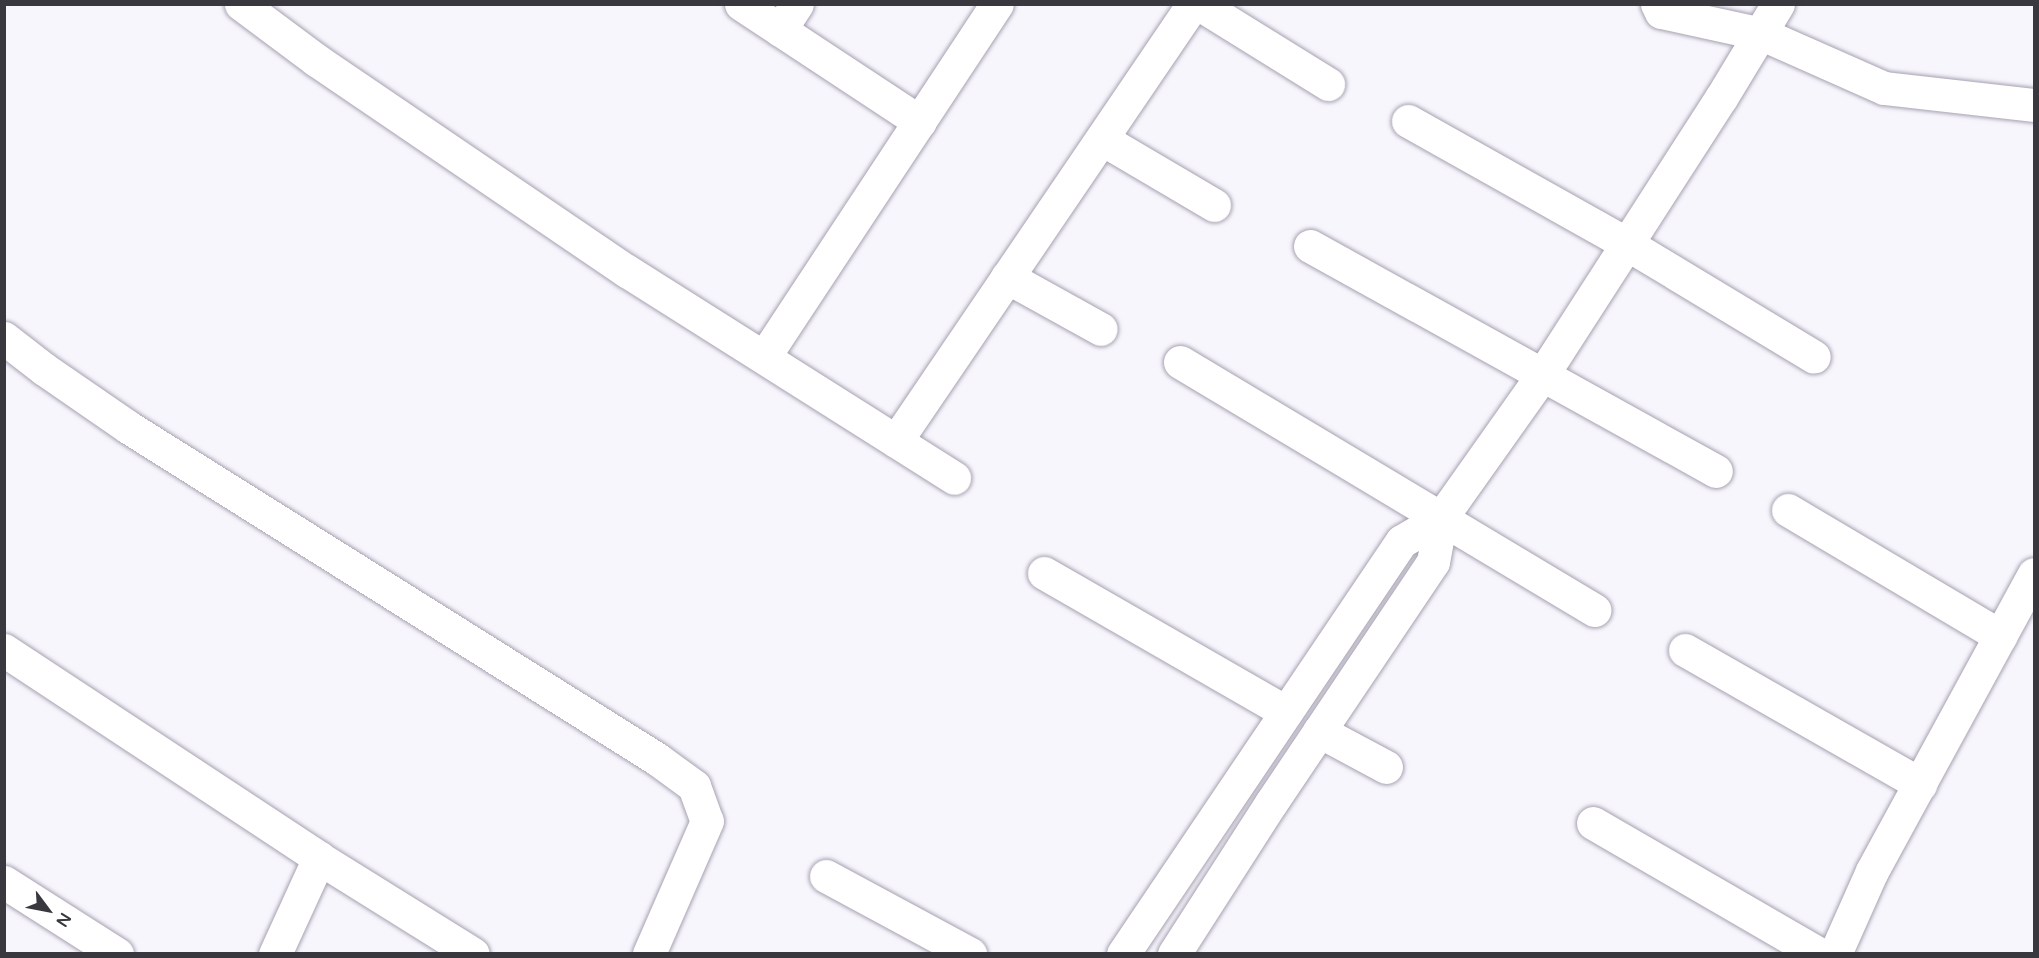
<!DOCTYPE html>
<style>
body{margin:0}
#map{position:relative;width:2039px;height:958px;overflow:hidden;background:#f8f6fd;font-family:"Varela Round",sans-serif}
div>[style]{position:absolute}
.roads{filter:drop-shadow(0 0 2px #a6a1b1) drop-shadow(0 0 2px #a6a1b1)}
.minor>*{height:33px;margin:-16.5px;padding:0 16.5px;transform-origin:16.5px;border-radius:16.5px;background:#fff}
.major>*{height:33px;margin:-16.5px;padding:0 16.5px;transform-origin:16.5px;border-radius:16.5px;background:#fff}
span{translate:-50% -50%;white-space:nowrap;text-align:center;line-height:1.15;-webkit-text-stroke:6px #fff;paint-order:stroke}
.frame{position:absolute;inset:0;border:6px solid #3a383f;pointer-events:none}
.north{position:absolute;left:18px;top:880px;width:60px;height:60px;-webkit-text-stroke:4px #fff;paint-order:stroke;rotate:122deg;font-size:16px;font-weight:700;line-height:24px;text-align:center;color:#3a383f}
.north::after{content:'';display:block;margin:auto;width:21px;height:27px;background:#3a383f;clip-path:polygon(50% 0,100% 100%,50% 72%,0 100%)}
</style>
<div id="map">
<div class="roads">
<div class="minor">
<div style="left:241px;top:4px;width:94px;rotate:36.7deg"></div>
<div style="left:316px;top:60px;width:376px;rotate:34.2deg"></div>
<div style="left:627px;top:271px;width:387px;rotate:32.3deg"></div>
<div style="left:741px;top:4px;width:214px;rotate:33.4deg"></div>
<div style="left:1199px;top:4px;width:152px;rotate:31.8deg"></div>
<div style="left:780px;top:30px;width:31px;rotate:-57deg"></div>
<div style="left:1408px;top:121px;width:251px;rotate:29.3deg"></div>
<div style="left:1627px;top:244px;width:218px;rotate:31.1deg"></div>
<div style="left:1102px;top:139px;width:130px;rotate:30.5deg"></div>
<div style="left:1310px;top:246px;width:464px;rotate:29deg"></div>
<div style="left:1007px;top:277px;width:107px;rotate:29deg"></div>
<div style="left:4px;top:338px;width:51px;rotate:37.8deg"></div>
<div style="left:44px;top:369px;width:102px;rotate:34.6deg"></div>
<div style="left:128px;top:427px;width:625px;rotate:32.11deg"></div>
<div style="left:657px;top:759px;width:46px;rotate:36.1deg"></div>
<div style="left:694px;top:786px;width:37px;rotate:70deg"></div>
<div style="left:707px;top:821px;width:145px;rotate:113.6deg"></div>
<div style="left:764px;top:357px;width:423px;rotate:-56.6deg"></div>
<div style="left:1180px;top:362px;width:483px;rotate:30.9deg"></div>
<div style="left:896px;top:441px;width:528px;rotate:-55.8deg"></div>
<div style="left:1788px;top:510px;width:247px;rotate:30.7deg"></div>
<div style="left:1044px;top:573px;width:279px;rotate:29.9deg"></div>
<div style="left:4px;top:650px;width:377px;rotate:33.4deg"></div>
<div style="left:319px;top:858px;width:181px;rotate:31.9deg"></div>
<div style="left:1685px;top:650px;width:271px;rotate:29.7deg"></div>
<div style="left:1319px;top:731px;width:76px;rotate:28.2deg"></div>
<div style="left:1593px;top:823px;width:261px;rotate:30.1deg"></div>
<div style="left:826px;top:876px;width:164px;rotate:28.4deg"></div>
<div style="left:4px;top:882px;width:134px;rotate:32.5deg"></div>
<div style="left:275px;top:954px;width:106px;rotate:-65.4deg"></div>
<div style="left:1123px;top:954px;width:498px;rotate:-56deg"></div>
<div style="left:1402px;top:541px;width:45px;rotate:-30.5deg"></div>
<div style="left:1441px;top:518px;width:176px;rotate:-54.7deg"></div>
<div style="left:1543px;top:374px;width:328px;rotate:-57.2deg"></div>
<div style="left:1721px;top:98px;width:110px;rotate:-58.8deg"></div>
<div style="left:1174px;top:954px;width:179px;rotate:-57.3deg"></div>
<div style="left:1271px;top:803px;width:290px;rotate:-56.1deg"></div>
<div style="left:1433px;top:562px;width:45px;rotate:-79.7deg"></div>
<div style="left:1835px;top:954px;width:91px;rotate:-66deg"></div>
<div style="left:1872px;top:871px;width:338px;rotate:-61.4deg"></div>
</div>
<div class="major">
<div style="left:1657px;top:4px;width:9px;rotate:63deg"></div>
<div style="left:1661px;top:12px;width:103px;rotate:12.3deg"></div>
<div style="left:1762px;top:34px;width:133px;rotate:23.9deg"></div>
<div style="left:1884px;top:88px;width:151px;rotate:6.5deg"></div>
</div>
</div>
<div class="frame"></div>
<div class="north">N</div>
</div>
